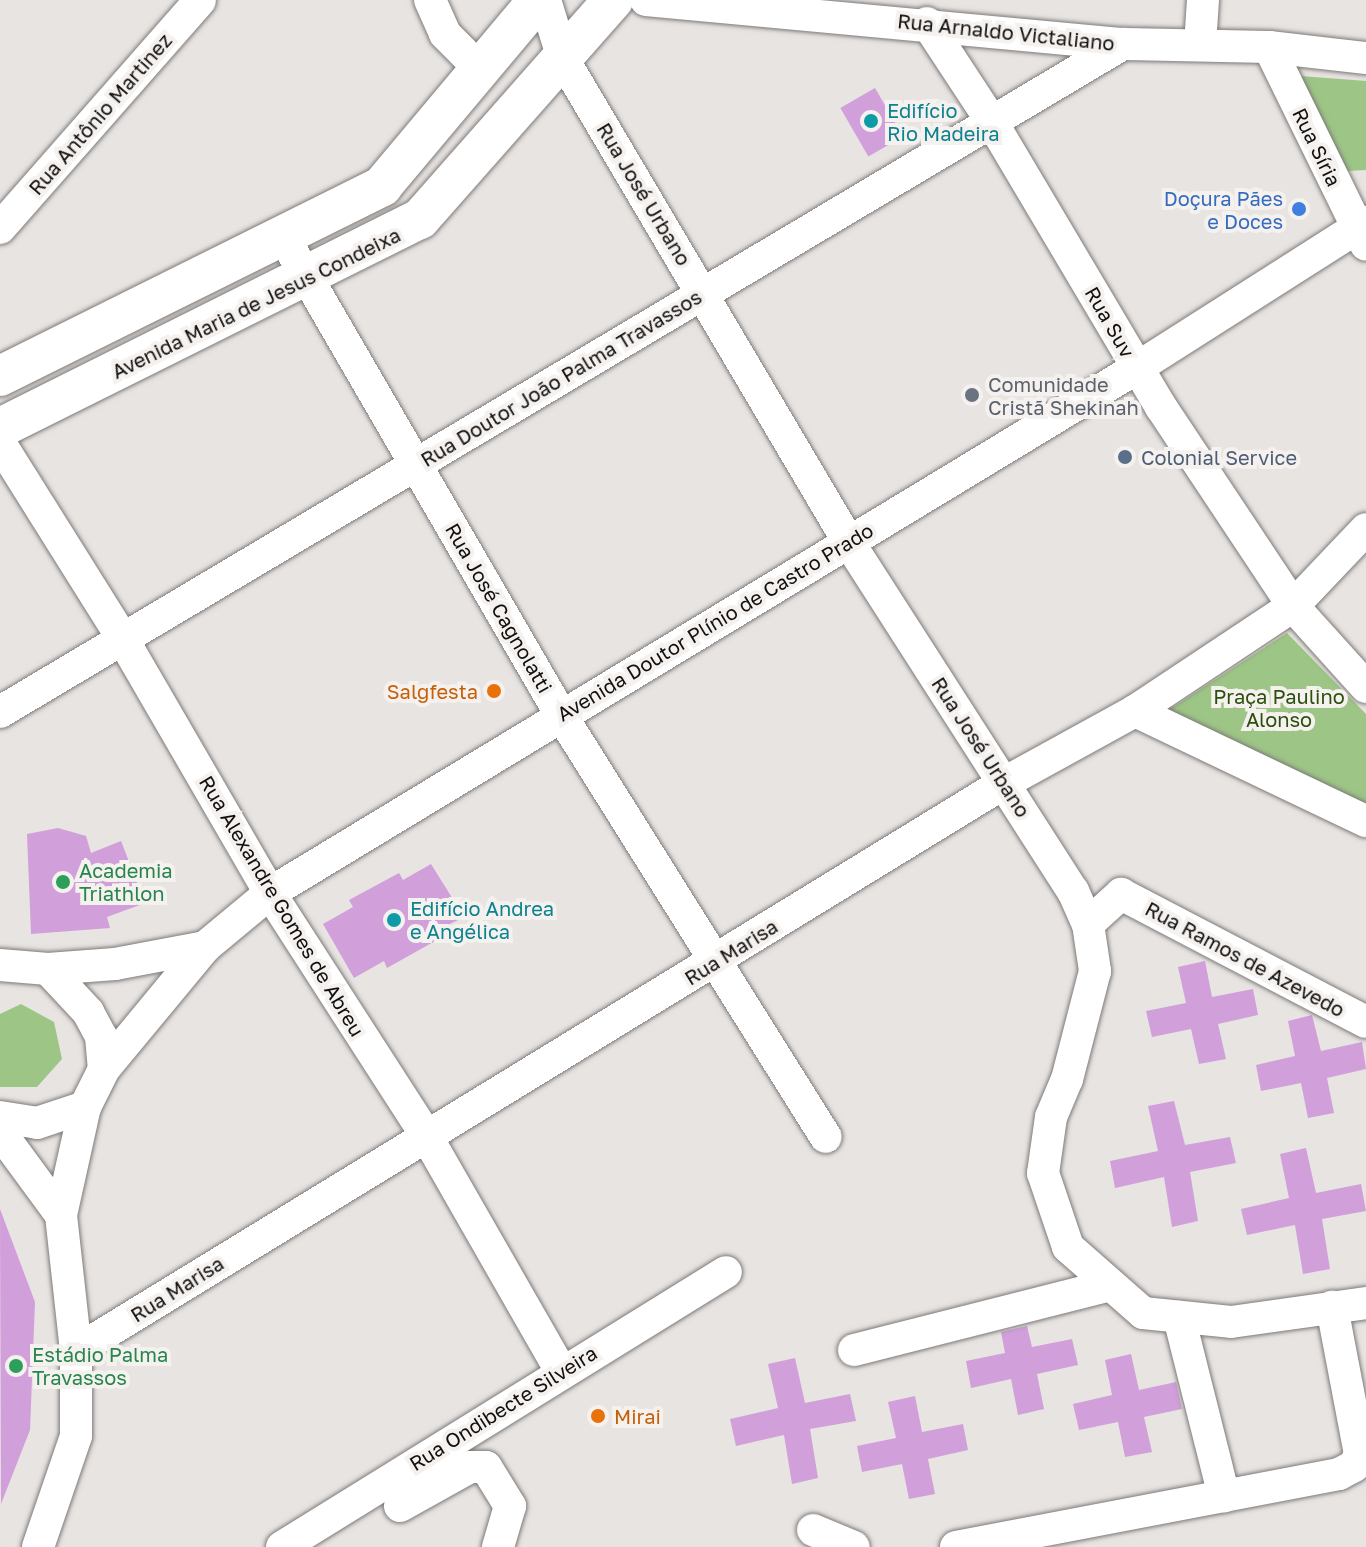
<!DOCTYPE html>
<meta charset="utf-8">
<style>
body{margin:0}
#map{position:relative;width:1366px;height:1547px;overflow:hidden;background:#e8e4e2;font-family:"Golos Text",sans-serif}
div>[style]{position:absolute}
.green>*{inset:0;background:#9dc686}
.building>*{inset:0;background:#d19fda;transform-origin:0 0}
.roads{filter:drop-shadow(0 0 2px #7d7a78) drop-shadow(0 0 2px #7d7a78)}
.minor>*{height:32px;margin:-16px;padding:0 16px;transform-origin:16px;border-radius:16px;background:#fff}
.major>*{height:40px;margin:-20px;padding:0 20px;transform-origin:20px;border-radius:20px;background:#fff}
.dots>*{width:22px;height:22px;translate:-50% -50%;box-sizing:border-box;border:4px solid #f5f1ef;border-radius:50%}
span{translate:-50% -50%;white-space:nowrap;text-align:center;line-height:1.15;-webkit-text-stroke:8px #f5f1ef;paint-order:stroke}
.street-label{font-size:20px;color:#11100f}
.culture-label{font-size:20px;color:#0d838f}
.left{translate:0 -50%;text-align:left}
.shop-label{font-size:20px;color:#366cbe}
.right{translate:-100% -50%;text-align:right}
.worship-label{font-size:20px;color:#5b616d}
.service-label{font-size:20px;color:#4e5e75}
.food-label{font-size:20px;color:#c56008}
.park-label{font-size:20px;color:#2b500d}
.leisure-label{font-size:20px;color:#27864d}
</style>
<div id="map">
<div class="green">
<div style="clip-path:polygon(1301px 76px,1366px 81px,1366px 170px,1348px 171px,1297px 82px)"></div>
<div style="clip-path:polygon(1287px 633px,1366px 714px,1366px 814px,1161px 715px)"></div>
<div style="clip-path:polygon(21px 1004px,54px 1022px,62px 1059px,37px 1087px,0 1087px,0 1014px)"></div>
</div>
<div class="building">
<div style="left:875px;top:88px;width:56px;height:40px;rotate:60deg"></div>
<div style="clip-path:polygon(58px 828px,86px 836px,91px 853px,121px 841px,145px 903px,107px 917px,110px 928px,31px 934px,27px 834px)"></div>
<div style="clip-path:polygon(431px 864px,464px 917px,440px 929px,444px 936px,387px 968px,384px 961px,354px 978px,323px 924px,353px 907px,349px 900px,399px 873px,403px 880px)"></div>
<div style="clip-path:polygon(1205px 961px,1212px 997px,1253px 989px,1258px 1015px,1218px 1024px,1226px 1059px,1199px 1064px,1191px 1029px,1152px 1037px,1146px 1011px,1186px 1003px,1178px 967px)"></div>
<div style="clip-path:polygon(1312px 1015px,1321px 1051px,1362px 1042px,1366px 1069px,1327px 1078px,1334px 1113px,1308px 1118px,1301px 1083px,1261px 1091px,1256px 1065px,1295px 1056px,1288px 1021px)"></div>
<div style="clip-path:polygon(1174px 1101px,1185px 1145px,1230px 1137px,1236px 1163px,1190px 1172px,1198px 1221px,1172px 1227px,1164px 1177px,1115px 1188px,1110px 1161px,1158px 1151px,1148px 1106px)"></div>
<div style="clip-path:polygon(1306px 1148px,1316px 1193px,1361px 1184px,1366px 1211px,1322px 1219px,1330px 1269px,1303px 1274px,1295px 1225px,1247px 1235px,1241px 1209px,1289px 1198px,1280px 1154px)"></div>
<div style="clip-path:polygon(0 1209px,35px 1302px,30px 1430px,1px 1504px)"></div>
<div style="clip-path:polygon(1027px 1326px,1032px 1347px,1072px 1339px,1078px 1365px,1037px 1374px,1044px 1409px,1018px 1415px,1011px 1379px,971px 1388px,966px 1361px,1005px 1353px,1001px 1332px)"></div>
<div style="clip-path:polygon(1131px 1354px,1139px 1390px,1176px 1382px,1182px 1409px,1144px 1417px,1152px 1452px,1125px 1457px,1118px 1422px,1079px 1430px,1073px 1404px,1112px 1395px,1105px 1360px)"></div>
<div style="clip-path:polygon(795px 1358px,805px 1403px,850px 1394px,856px 1421px,810px 1429px,818px 1478px,792px 1484px,784px 1435px,736px 1446px,730px 1419px,778px 1408px,768px 1364px)"></div>
<div style="clip-path:polygon(915px 1396px,922px 1432px,963px 1424px,968px 1450px,928px 1459px,935px 1494px,909px 1499px,902px 1464px,862px 1472px,857px 1446px,896px 1438px,888px 1402px)"></div>
</div>
<div class="roads">
<div class="minor">
<div style="left:430px;top:0;width:37px;rotate:66deg"></div>
<div style="left:445px;top:34px;width:51px;rotate:45deg"></div>
<div style="left:545px;top:0;width:62px;rotate:73deg"></div>
<div style="left:563px;top:59px;width:560px;rotate:59.4deg"></div>
<div style="left:848px;top:541px;width:416px;rotate:57.3deg"></div>
<div style="left:1073px;top:891px;width:36px;rotate:66deg"></div>
<div style="left:1088px;top:924px;width:48px;rotate:81.5deg"></div>
<div style="left:1095px;top:971px;width:112px;rotate:104.5deg"></div>
<div style="left:1067px;top:1079px;width:41px;rotate:112.8deg"></div>
<div style="left:1051px;top:1117px;width:57px;rotate:98.1deg"></div>
<div style="left:1043px;top:1173px;width:78px;rotate:71.3deg"></div>
<div style="left:1068px;top:1247px;width:100px;rotate:41.3deg"></div>
<div style="left:1143px;top:1313px;width:88px;rotate:5.8deg"></div>
<div style="left:1231px;top:1322px;width:136px;rotate:-8deg"></div>
<div style="left:646px;top:0;width:479px;rotate:5.3deg"></div>
<div style="left:1123px;top:44px;width:146px;rotate:1.2deg"></div>
<div style="left:1269px;top:47px;width:98px;rotate:6.5deg"></div>
<div style="left:927px;top:23px;width:115px;rotate:56.7deg"></div>
<div style="left:990px;top:119px;width:335px;rotate:59.3deg"></div>
<div style="left:1161px;top:407px;width:239px;rotate:56.4deg"></div>
<div style="left:1293px;top:606px;width:109px;rotate:48deg"></div>
<div style="left:1200px;top:45px;width:45px;rotate:-86.2deg"></div>
<div style="left:1269px;top:47px;width:220px;rotate:63.9deg"></div>
<div style="left:0;top:228px;width:303px;rotate:-48.7deg"></div>
<div style="left:283px;top:236px;width:554px;rotate:59.87deg"></div>
<div style="left:561px;top:715px;width:498px;rotate:57.9deg"></div>
<div style="left:0;top:443px;width:228px;rotate:57.9deg"></div>
<div style="left:121px;top:636px;width:297px;rotate:59.9deg"></div>
<div style="left:270px;top:893px;width:290px;rotate:57.2deg"></div>
<div style="left:427px;top:1137px;width:270px;rotate:60.2deg"></div>
<div style="left:1135px;top:711px;width:256px;rotate:25.5deg"></div>
<div style="left:0;top:712px;width:1307px;rotate:-30.75deg"></div>
<div style="left:1088px;top:924px;width:45px;rotate:-42.3deg"></div>
<div style="left:1121px;top:894px;width:276px;rotate:27.6deg"></div>
<div style="left:0;top:965px;width:48px;rotate:4.8deg"></div>
<div style="left:48px;top:969px;width:67px;rotate:-4.3deg"></div>
<div style="left:115px;top:964px;width:92px;rotate:-10.7deg"></div>
<div style="left:48px;top:969px;width:59px;rotate:47.1deg"></div>
<div style="left:88px;top:1012px;width:27px;rotate:62deg"></div>
<div style="left:101px;top:1036px;width:33px;rotate:85deg"></div>
<div style="left:0;top:1117px;width:37px;rotate:9deg"></div>
<div style="left:37px;top:1123px;width:51px;rotate:-18.4deg"></div>
<div style="left:0;top:1132px;width:103px;rotate:53.7deg"></div>
<div style="left:1179px;top:1317px;width:185px;rotate:75.9deg"></div>
<div style="left:854px;top:1350px;width:261px;rotate:-14.2deg"></div>
<div style="left:76px;top:1351px;width:1088px;rotate:-31.47deg"></div>
<div style="left:1004px;top:783px;width:149px;rotate:-28.8deg"></div>
<div style="left:1135px;top:711px;width:190px;rotate:-33.6deg"></div>
<div style="left:1293px;top:606px;width:106px;rotate:-46.5deg"></div>
<div style="left:400px;top:1506px;width:80px;rotate:-29.1deg"></div>
<div style="left:470px;top:1467px;width:16px"></div>
<div style="left:486px;top:1467px;width:46px;rotate:58.4deg"></div>
<div style="left:510px;top:1506px;width:43px;rotate:106.3deg"></div>
<div style="left:813px;top:1530px;width:44px;rotate:22.5deg"></div>
<div style="left:38px;top:1547px;width:117px;rotate:-71.1deg"></div>
<div style="left:76px;top:1436px;width:85px;rotate:-90deg"></div>
<div style="left:76px;top:1351px;width:137px;rotate:-96.3deg"></div>
<div style="left:61px;top:1215px;width:111px;rotate:-77.5deg"></div>
<div style="left:85px;top:1107px;width:42px;rotate:-63.4deg"></div>
<div style="left:104px;top:1069px;width:158px;rotate:-50.4deg"></div>
<div style="left:205px;top:947px;width:85px;rotate:-39.7deg"></div>
<div style="left:270px;top:893px;width:1014px;rotate:-31.2deg"></div>
<div style="left:1137px;top:368px;width:272px;rotate:-32.5deg"></div>
<div style="left:282px;top:1547px;width:522px;rotate:-31.77deg"></div>
<div style="left:956px;top:1547px;width:390px;rotate:-10.8deg"></div>
<div style="left:1339px;top:1474px;width:17px;rotate:-28deg"></div>
<div style="left:1354px;top:1466px;width:13px;rotate:-63deg"></div>
<div style="left:1360px;top:1454px;width:150px;rotate:-100.8deg"></div>
</div>
<div class="major">
<div style="left:0;top:376px;width:427px;rotate:-26.4deg"></div>
<div style="left:382px;top:186px;width:243px;rotate:-50deg"></div>
<div style="left:0;top:428px;width:469px;rotate:-26.5deg"></div>
<div style="left:420px;top:219px;width:292px;rotate:-48.6deg"></div>
</div>
</div>
<div class="dots">
<div style="left:871px;top:121px;background:#0f9aa8"></div>
<div style="left:1299px;top:209px;background:#3f7fe0"></div>
<div style="left:972px;top:395px;background:#6b7280"></div>
<div style="left:1125px;top:457px;background:#5c6f8a"></div>
<div style="left:494px;top:691px;background:#e8710a"></div>
<div style="left:63px;top:882px;background:#2e9e5b"></div>
<div style="left:394px;top:920px;background:#0f9aa8"></div>
<div style="left:16px;top:1366px;background:#2e9e5b"></div>
<div style="left:598px;top:1416px;background:#e8710a"></div>
</div>
<div class="street-label">
<span style="left:1006px;top:32px;rotate:6deg">Rua Arnaldo Victaliano</span>
<span style="left:100px;top:114px;rotate:-49deg">Rua Antônio Martinez</span>
<span style="left:1317px;top:147px;rotate:64deg">Rua Síria</span>
<span style="left:644px;top:194px;rotate:59deg">Rua José Urbano</span>
<span style="left:256px;top:303px;rotate:-26deg">Avenida Maria de Jesus Condeixa</span>
<span style="left:1110px;top:322px;rotate:60deg">Rua Suv</span>
<span style="left:561px;top:378px;rotate:-31deg">Rua Doutor João Palma Travassos</span>
<span style="left:499px;top:608px;rotate:60deg">Rua José Cagnolatti</span>
<span style="left:715px;top:622px;rotate:-31deg">Avenida Doutor Plínio de Castro Prado</span>
<span style="left:981px;top:747px;rotate:57deg">Rua José Urbano</span>
<span style="left:282px;top:906px;rotate:59deg">Rua Alexandre Gomes de Abreu</span>
<span style="left:731px;top:952px;rotate:-32deg">Rua Marisa</span>
<span style="left:1245px;top:959px;rotate:28deg">Rua Ramos de Azevedo</span>
<span style="left:177px;top:1289px;rotate:-32deg">Rua Marisa</span>
<span style="left:503px;top:1408px;rotate:-32deg">Rua Ondibecte Silveira</span>
</div>
<div class="culture-label">
<span class="left" style="left:887px;top:122px">Edifício<br>Rio Madeira</span>
<span class="left" style="left:410px;top:920px">Edifício Andrea<br>e Angélica</span>
</div>
<div class="shop-label">
<span class="right" style="left:1283px;top:210px">Doçura Pães<br>e Doces</span>
</div>
<div class="worship-label">
<span class="left" style="left:988px;top:396px">Comunidade<br>Cristã Shekinah</span>
</div>
<div class="service-label">
<span class="left" style="left:1141px;top:457px">Colonial Service</span>
</div>
<div class="food-label">
<span class="right" style="left:478px;top:691px">Salgfesta</span>
<span class="left" style="left:614px;top:1416px">Mirai</span>
</div>
<div class="park-label">
<span style="left:1279px;top:708px">Praça Paulino<br>Alonso</span>
</div>
<div class="leisure-label">
<span class="left" style="left:79px;top:882px">Academia<br>Triathlon</span>
<span class="left" style="left:32px;top:1366px">Estádio Palma<br>Travassos</span>
</div>
</div>
